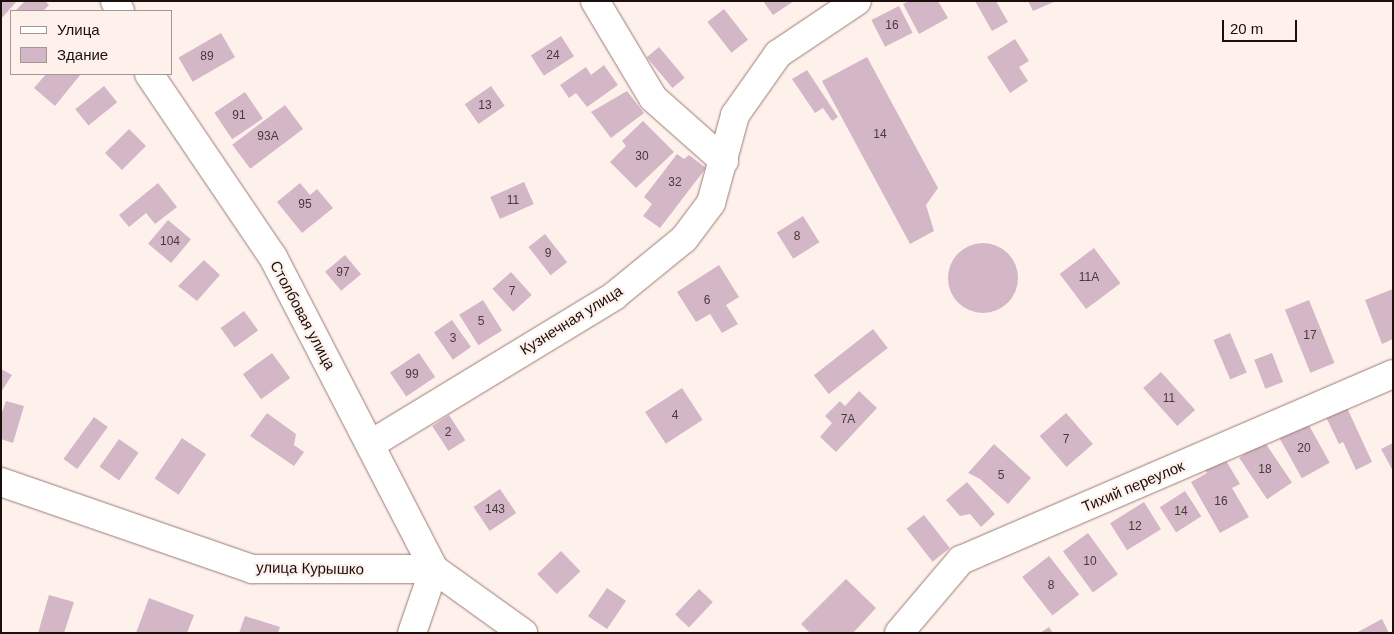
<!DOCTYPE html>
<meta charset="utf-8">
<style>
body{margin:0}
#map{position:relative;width:1394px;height:634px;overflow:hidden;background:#fef1ec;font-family:Helvetica,sans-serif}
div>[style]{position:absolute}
.building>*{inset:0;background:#d4b7c7;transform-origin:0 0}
.round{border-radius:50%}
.roads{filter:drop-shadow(0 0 1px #997c72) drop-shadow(0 0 1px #997c72)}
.minor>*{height:28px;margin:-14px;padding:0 14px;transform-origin:14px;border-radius:14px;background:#fff}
span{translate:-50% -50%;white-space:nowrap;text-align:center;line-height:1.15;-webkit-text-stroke:4.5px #fef1ec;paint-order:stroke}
.number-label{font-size:12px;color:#48393a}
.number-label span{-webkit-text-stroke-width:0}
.street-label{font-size:15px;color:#1a0f0b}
.frame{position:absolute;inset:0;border:2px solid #1a0f0b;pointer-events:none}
.legend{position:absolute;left:10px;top:10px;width:162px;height:65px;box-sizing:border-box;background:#fef1ec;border:1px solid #a39792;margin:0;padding:6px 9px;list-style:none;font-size:15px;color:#1a0f0b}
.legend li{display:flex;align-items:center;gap:10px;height:25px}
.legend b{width:25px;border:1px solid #a39792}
.scale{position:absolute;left:1222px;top:20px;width:75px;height:22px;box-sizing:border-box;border:2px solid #1a0f0b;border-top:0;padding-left:6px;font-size:15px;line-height:18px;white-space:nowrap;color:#1a0f0b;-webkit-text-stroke:4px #fef1ec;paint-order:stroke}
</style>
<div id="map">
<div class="building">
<div style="clip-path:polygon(1px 1px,17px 1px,1px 19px)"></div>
<div style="clip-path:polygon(25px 1px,45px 1px,49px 5px,43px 11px,15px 11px)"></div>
<div style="clip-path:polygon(763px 1px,794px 1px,773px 15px)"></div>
<div style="clip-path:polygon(909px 1px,938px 1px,948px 18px,919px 34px,903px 4px)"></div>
<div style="clip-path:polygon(975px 1px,996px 1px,1008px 22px,992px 31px)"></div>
<div style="clip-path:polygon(1028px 1px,1056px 1px,1033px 11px)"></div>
<div style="left:899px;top:6px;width:30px;height:31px;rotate:63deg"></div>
<div style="left:724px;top:9px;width:39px;height:21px;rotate:52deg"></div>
<div style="left:221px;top:33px;width:28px;height:49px;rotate:60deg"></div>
<div style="left:561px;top:36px;width:24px;height:36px;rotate:57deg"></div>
<div style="clip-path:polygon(1015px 39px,1029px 61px,1019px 67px,1028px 81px,1010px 93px,987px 57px)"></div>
<div style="left:659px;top:47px;width:40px;height:16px;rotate:50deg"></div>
<div style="clip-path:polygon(867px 57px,938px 188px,926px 205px,934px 231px,910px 244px,822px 81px)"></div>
<div style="clip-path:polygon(604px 65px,618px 85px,587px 107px,576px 93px,569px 98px,560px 85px,586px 67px,591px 75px)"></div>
<div style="clip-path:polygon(807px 70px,838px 117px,832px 121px,823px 108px,815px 113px,792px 79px)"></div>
<div style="clip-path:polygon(46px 74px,81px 74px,55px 106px,34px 88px)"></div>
<div style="left:104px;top:86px;width:21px;height:37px;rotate:51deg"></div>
<div style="left:491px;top:86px;width:24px;height:32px;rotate:55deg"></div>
<div style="clip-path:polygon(627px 91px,644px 113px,611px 138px,591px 112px)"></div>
<div style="left:245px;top:92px;width:32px;height:37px;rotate:56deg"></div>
<div style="left:285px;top:105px;width:30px;height:66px;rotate:53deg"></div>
<div style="clip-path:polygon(643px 121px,674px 152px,636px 188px,610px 162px,626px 146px,622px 141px)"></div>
<div style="left:129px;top:129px;width:24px;height:34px;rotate:45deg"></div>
<div style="clip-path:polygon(677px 154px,684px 159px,689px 155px,706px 168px,660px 228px,643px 216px,652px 204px,644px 197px)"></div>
<div style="left:524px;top:182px;width:24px;height:37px;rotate:66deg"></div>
<div style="clip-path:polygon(158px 183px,177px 207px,155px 224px,146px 213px,129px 227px,119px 215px)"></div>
<div style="clip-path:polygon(300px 183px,310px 195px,317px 189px,333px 208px,302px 233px,277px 202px)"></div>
<div style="left:803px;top:216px;width:31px;height:31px;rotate:58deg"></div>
<div style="left:168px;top:220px;width:30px;height:31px;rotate:40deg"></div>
<div style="left:545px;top:234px;width:36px;height:21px;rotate:52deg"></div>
<div class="round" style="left:948px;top:243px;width:70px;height:70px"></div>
<div style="left:1094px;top:248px;width:44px;height:43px;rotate:53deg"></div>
<div style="left:345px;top:255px;width:25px;height:26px;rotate:50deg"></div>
<div style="clip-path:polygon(204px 260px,220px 275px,197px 301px,178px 286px)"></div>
<div style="clip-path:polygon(719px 265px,739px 297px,726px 305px,738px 324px,722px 333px,710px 314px,696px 322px,677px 292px)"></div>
<div style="left:511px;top:272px;width:31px;height:25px;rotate:48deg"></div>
<div style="clip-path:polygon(1393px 289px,1393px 339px,1382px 344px,1365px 300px)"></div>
<div style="left:483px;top:300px;width:36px;height:28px;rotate:58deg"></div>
<div style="left:1309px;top:300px;width:68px;height:26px;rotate:68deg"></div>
<div style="left:244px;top:311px;width:24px;height:29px;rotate:54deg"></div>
<div style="left:452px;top:320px;width:33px;height:22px;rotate:55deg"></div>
<div style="left:873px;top:329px;width:24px;height:75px;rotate:52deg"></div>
<div style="left:1230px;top:333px;width:43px;height:18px;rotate:67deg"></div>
<div style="left:272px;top:353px;width:31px;height:36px;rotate:54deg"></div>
<div style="left:419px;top:353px;width:29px;height:35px;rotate:56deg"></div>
<div style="left:1272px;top:353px;width:31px;height:19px;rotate:69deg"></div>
<div style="clip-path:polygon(1px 369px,12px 375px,1px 392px)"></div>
<div style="left:1161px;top:372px;width:51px;height:24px;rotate:48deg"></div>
<div style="left:682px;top:388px;width:38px;height:44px;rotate:57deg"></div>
<div style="clip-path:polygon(859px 391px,877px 408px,836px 452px,820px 437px,832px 423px,825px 416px,840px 401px,845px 406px)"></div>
<div style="clip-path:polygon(1343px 399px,1372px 462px,1356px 470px,1343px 442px,1339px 444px,1322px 409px)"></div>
<div style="clip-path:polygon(6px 401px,24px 406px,13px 443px,1px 439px,1px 415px)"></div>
<div style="clip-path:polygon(267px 413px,296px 434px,294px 445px,304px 452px,294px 466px,250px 436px)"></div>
<div style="left:1066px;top:413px;width:41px;height:35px;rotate:49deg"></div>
<div style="left:449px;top:415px;width:30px;height:20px;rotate:57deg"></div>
<div style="left:94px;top:417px;width:17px;height:52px;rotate:36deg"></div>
<div style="left:1306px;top:420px;width:49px;height:32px;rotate:61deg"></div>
<div style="left:182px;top:438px;width:29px;height:49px;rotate:34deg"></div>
<div style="left:119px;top:439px;width:24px;height:34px;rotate:35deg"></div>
<div style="left:1264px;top:441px;width:50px;height:30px;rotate:56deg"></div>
<div style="clip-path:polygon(1393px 443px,1393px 471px,1381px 449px)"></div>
<div style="clip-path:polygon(994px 444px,1031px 478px,1008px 504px,980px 479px,968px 473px)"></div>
<div style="clip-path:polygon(1222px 454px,1240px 484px,1232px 488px,1249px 517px,1220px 533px,1191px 482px,1207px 473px,1203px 465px)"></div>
<div style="clip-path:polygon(967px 482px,995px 514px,981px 527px,970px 514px,960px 516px,946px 500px)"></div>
<div style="left:500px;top:489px;width:29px;height:32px;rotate:56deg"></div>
<div style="left:1185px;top:491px;width:30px;height:30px;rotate:57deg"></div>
<div style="left:1144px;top:502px;width:32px;height:40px;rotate:58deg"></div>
<div style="left:924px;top:515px;width:42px;height:22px;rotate:52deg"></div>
<div style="left:1088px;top:533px;width:51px;height:31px;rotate:54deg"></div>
<div style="left:561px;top:551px;width:28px;height:33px;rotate:46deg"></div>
<div style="left:1049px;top:556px;width:49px;height:34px;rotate:52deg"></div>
<div style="clip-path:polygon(846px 579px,876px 608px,853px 633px,810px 633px,801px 624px)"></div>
<div style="left:607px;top:588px;width:23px;height:34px;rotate:34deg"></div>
<div style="left:699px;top:589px;width:19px;height:35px;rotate:43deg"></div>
<div style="clip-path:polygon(49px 595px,74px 602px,64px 633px,38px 633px)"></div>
<div style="clip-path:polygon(149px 598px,194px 615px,187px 633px,136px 633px)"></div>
<div style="clip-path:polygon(245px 616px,280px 627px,278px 633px,239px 633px)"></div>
<div style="clip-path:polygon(1382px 619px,1389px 633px,1356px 633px)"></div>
<div style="clip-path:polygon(1049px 627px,1053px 633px,1040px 633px)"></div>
</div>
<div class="roads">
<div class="minor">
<div style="left:115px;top:1px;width:11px;rotate:63deg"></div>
<div style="left:595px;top:1px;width:113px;rotate:59.1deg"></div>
<div style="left:653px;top:98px;width:95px;rotate:41.6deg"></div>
<div style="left:149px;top:74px;width:221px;rotate:55.9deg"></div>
<div style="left:273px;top:257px;width:351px;rotate:62.7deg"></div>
<div style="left:371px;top:444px;width:285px;rotate:-31.3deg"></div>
<div style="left:614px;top:296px;width:90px;rotate:-39.2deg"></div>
<div style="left:684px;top:239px;width:45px;rotate:-53.1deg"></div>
<div style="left:711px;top:203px;width:91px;rotate:-74.7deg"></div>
<div style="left:735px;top:115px;width:75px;rotate:-54.8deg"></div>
<div style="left:778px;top:54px;width:95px;rotate:-33.9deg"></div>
<div style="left:1px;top:482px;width:266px;rotate:19.1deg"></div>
<div style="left:252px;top:569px;width:182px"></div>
<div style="left:434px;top:569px;width:110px;rotate:35.7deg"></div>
<div style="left:412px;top:633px;width:68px;rotate:-71deg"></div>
<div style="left:899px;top:633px;width:96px;rotate:-49.7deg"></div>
<div style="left:961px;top:560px;width:470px;rotate:-23.3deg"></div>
</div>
</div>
<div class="number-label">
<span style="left:892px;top:26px">16</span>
<span style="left:553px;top:56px">24</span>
<span style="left:207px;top:57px">89</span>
<span style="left:485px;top:106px">13</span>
<span style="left:239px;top:116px">91</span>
<span style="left:880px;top:135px">14</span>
<span style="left:268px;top:137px">93А</span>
<span style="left:642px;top:157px">30</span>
<span style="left:675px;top:183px">32</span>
<span style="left:513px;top:201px">11</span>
<span style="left:305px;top:205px">95</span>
<span style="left:797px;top:237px">8</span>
<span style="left:170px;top:242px">104</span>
<span style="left:548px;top:254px">9</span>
<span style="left:343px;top:273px">97</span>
<span style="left:1089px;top:278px">11А</span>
<span style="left:512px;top:292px">7</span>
<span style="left:707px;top:301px">6</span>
<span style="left:481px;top:322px">5</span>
<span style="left:1310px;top:336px">17</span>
<span style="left:453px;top:339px">3</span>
<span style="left:412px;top:375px">99</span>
<span style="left:1169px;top:399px">11</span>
<span style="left:675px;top:416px">4</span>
<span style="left:848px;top:420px">7А</span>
<span style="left:448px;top:433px">2</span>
<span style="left:1066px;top:440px">7</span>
<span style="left:1304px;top:449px">20</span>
<span style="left:1265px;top:470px">18</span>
<span style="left:1001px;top:476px">5</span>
<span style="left:1221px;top:502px">16</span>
<span style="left:495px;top:510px">143</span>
<span style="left:1181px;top:512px">14</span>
<span style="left:1135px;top:527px">12</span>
<span style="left:1090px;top:562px">10</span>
<span style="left:1051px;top:586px">8</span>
</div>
<div class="street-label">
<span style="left:303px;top:315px;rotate:62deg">Столбовая улица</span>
<span style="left:571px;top:320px;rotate:-32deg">Кузнечная улица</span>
<span style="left:1133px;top:486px;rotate:-23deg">Тихий переулок</span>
<span style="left:310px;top:568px;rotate:1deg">улица Курышко</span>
</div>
<div class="frame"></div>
<ul class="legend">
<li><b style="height:6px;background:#fff"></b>Улица</li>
<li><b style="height:14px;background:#d4b7c7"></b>Здание</li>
</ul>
<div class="scale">20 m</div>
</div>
